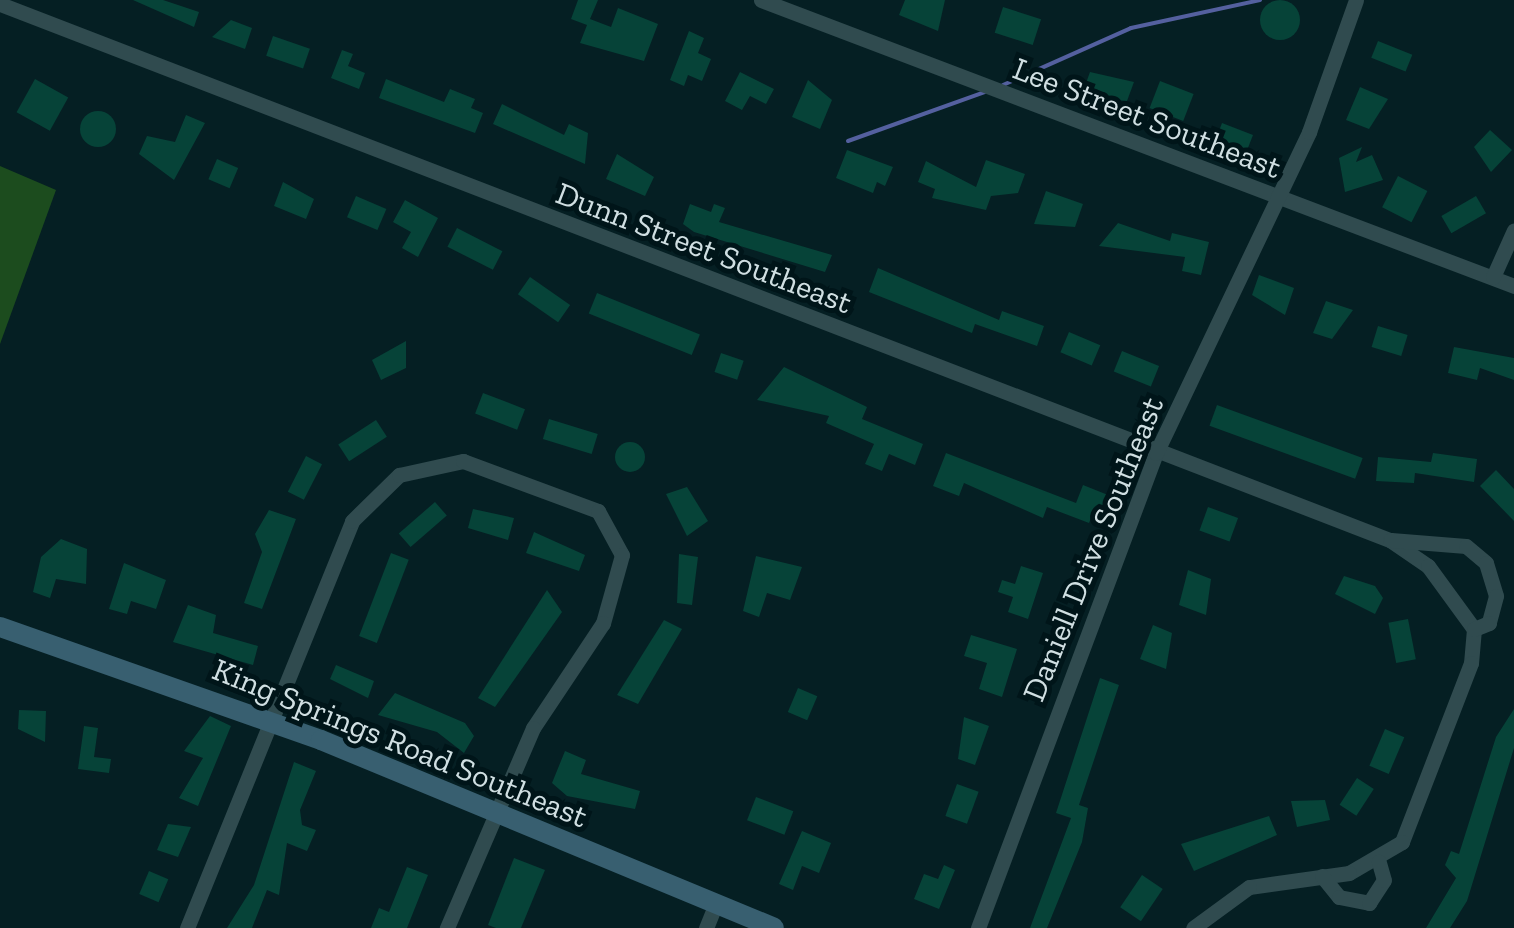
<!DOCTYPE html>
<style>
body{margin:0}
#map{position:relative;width:1514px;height:928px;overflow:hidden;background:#051f23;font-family:"Zilla Slab",serif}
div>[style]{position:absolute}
.green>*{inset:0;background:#1c4c1e}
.stream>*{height:4px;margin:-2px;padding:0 2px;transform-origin:2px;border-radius:2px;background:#54609f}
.building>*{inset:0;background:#064338;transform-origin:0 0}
.round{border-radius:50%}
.street>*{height:15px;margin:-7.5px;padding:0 7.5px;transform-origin:7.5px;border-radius:7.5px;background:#304b4f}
.secondary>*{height:20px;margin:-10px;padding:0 10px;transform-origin:10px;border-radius:10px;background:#385f70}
span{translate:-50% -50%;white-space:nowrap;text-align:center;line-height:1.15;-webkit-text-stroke:10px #001519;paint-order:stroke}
.street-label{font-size:32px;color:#d0dfe2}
</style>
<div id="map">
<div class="green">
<div style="clip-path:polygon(0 166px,56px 190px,0 344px)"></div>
</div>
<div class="stream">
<div style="left:1003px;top:85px;width:140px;rotate:-24deg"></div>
<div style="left:1131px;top:28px;width:132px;rotate:-12.2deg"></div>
<div style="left:848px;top:141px;width:145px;rotate:-19.7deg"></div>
</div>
<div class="building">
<div class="round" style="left:1260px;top:0;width:40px;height:40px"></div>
<div style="clip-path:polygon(133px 0,163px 0,199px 12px,194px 27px)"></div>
<div style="clip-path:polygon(578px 0,598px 0,590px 19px,611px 27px,618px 8px,658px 24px,644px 61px,580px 43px,587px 25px,571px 19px)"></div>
<div style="clip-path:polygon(905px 0,945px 0,938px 31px,899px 15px)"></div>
<div style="left:1003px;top:7px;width:40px;height:27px;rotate:18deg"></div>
<div style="clip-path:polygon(231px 20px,252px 28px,245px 49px,212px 37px)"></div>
<div style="clip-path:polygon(689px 31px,704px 38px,698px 53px,711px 59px,702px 81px,688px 75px,684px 86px,670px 80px)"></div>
<div style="left:273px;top:36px;width:39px;height:21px;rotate:19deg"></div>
<div style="left:1378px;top:41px;width:37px;height:18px;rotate:22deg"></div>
<div style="clip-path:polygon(342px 50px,353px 54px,348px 66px,365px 73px,359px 89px,331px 78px)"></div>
<div style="clip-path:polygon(740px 72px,774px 89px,766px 104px,750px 96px,742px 110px,725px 101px)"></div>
<div style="clip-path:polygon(1090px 72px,1134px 82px,1127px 101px,1081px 97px)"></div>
<div style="left:35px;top:79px;width:38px;height:38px;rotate:29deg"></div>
<div style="clip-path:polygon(386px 79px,444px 102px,450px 89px,475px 99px,471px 108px,483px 113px,475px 133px,379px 98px)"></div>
<div style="clip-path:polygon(808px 80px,832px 100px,820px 129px,792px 117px)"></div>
<div style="left:1160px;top:81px;width:36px;height:29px;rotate:21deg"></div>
<div style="clip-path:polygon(1360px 87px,1388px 99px,1369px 129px,1346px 120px)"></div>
<div style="clip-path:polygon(502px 104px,564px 135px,569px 124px,588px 133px,585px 164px,493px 124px)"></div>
<div class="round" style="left:80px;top:111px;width:36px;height:36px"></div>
<div style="clip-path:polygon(186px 115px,205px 123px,174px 180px,139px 154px,147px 136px,175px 142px)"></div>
<div style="clip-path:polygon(1222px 123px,1253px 135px,1246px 153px,1213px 147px)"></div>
<div style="clip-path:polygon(1490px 130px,1512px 150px,1491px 172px,1474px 147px)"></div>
<div style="clip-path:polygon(1362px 147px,1356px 162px,1372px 155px,1383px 180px,1345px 192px,1339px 158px)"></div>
<div style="clip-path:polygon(847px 150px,893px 167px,885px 186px,877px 182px,873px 193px,836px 178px)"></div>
<div style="clip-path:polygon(617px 154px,654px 177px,645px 196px,606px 179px)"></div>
<div style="left:217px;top:159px;width:23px;height:22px;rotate:23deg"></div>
<div style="clip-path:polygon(986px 160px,1025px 174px,1018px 193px,991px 196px,986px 210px,932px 198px,935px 189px,918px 182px,926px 161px,976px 187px)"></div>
<div style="left:1398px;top:176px;width:33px;height:35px;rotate:27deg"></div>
<div style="clip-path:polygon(283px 182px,314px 199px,306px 219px,274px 206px)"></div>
<div style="clip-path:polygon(1046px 191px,1083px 204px,1075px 227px,1034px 224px)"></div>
<div style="left:356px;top:196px;width:33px;height:23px;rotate:23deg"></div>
<div style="left:1476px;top:196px;width:20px;height:40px;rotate:60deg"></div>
<div style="clip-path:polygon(405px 200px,438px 218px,418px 257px,402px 248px,411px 232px,393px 222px)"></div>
<div style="clip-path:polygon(690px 204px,711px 212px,714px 204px,725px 208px,719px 222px,832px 255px,825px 272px,694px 232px,683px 224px)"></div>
<div style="clip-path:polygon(1118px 223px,1170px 241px,1172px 233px,1209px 242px,1201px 275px,1182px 271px,1185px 257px,1099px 246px)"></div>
<div style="left:457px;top:228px;width:51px;height:21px;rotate:27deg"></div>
<div style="clip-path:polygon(878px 268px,999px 320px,1002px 311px,1044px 326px,1037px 346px,975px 324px,972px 333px,869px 292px)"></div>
<div style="clip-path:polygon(1259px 275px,1294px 288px,1285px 315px,1252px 295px)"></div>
<div style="left:530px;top:277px;width:49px;height:21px;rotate:35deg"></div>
<div style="left:597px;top:293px;width:111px;height:22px;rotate:22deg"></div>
<div style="clip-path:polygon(1326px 301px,1353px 310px,1332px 339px,1313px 333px)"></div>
<div style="left:1378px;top:326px;width:31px;height:22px;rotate:17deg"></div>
<div style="left:1069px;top:332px;width:34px;height:22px;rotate:23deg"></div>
<div style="clip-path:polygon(406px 341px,406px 368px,381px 380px,372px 360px)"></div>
<div style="clip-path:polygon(1454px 347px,1514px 358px,1514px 380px,1480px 368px,1477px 380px,1448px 373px)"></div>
<div style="left:1122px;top:351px;width:40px;height:22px;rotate:22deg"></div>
<div style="left:721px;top:353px;width:24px;height:20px;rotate:19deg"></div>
<div style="clip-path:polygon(784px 367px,867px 407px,862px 419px,923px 444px,915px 465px,889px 454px,882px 471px,865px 464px,874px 444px,826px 423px,829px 416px,757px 400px)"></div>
<div style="left:483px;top:393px;width:45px;height:22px;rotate:21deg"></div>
<div style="left:1217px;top:405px;width:155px;height:22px;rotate:20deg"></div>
<div style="left:549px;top:419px;width:51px;height:21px;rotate:17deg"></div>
<div style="left:376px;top:420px;width:20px;height:45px;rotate:57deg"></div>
<div class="round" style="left:615px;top:442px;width:30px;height:30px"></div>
<div style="clip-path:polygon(946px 453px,1076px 503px,1083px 485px,1113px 497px,1105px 517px,1093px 513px,1089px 523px,1047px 507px,1043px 518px,964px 483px,959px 496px,933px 486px)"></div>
<div style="clip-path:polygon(1433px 453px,1477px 459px,1474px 482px,1415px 473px,1414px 483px,1376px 481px,1378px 457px,1431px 462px)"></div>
<div style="left:306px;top:456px;width:18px;height:40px;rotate:27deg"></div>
<div style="clip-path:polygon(1496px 470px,1514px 489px,1514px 521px,1480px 486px)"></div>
<div style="clip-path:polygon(687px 487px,708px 521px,687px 536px,666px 494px)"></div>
<div style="left:435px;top:502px;width:18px;height:48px;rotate:49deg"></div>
<div style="left:1208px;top:507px;width:32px;height:25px;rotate:20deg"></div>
<div style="clip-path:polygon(473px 509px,514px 518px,508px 540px,468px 528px)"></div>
<div style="clip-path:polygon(269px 510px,296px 519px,262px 609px,244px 603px,262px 552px,255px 534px)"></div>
<div style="clip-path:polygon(534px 532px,585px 555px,579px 571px,526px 553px)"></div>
<div style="clip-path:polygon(61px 539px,87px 549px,86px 584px,56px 579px,50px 598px,33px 592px,41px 557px)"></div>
<div style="left:391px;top:553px;width:19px;height:89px;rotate:21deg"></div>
<div style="clip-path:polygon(679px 554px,698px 557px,692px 605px,677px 603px)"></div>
<div style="clip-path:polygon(756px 556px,802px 567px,790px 600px,767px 593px,759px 617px,743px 611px)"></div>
<div style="clip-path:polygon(124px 563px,166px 580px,156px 609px,131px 601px,127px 614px,109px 609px)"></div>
<div style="clip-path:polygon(1021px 566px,1043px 573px,1028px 619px,1008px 612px,1013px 597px,998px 592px,1002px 580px,1015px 584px)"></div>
<div style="clip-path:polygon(1188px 570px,1211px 579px,1206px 615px,1179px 605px)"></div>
<div style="clip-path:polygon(1344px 576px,1375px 586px,1383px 598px,1375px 614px,1335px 594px)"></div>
<div style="clip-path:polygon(547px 590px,562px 612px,495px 707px,478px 698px)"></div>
<div style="clip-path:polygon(188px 605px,216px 615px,213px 633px,258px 646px,253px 665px,173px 642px)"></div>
<div style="left:1408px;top:619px;width:41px;height:20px;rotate:79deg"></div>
<div style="clip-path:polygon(664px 620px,682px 629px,638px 704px,617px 695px)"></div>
<div style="clip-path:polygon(1153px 625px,1172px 633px,1166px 669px,1140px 659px)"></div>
<div style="clip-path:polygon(971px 635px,1017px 649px,1002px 697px,979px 689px,987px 663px,964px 656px)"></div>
<div style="clip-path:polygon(336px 665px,374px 681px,368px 698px,330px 679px)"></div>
<div style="clip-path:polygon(1100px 678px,1119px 685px,1079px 805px,1088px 808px,1082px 842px,1047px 928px,1030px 928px,1071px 818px,1056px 813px)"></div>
<div style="left:798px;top:688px;width:21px;height:26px;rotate:23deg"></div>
<div style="clip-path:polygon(395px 693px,465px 723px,474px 736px,464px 753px,437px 732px,378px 715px)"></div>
<div style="clip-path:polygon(1514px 709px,1514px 748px,1467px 901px,1450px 928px,1426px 928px,1456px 878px,1445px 865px,1451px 851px,1459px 854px,1496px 737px)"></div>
<div style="clip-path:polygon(19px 710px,46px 711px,45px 742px,18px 729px)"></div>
<div style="clip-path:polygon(210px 716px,231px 726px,198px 806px,179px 798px,203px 758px,184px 751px)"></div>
<div style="clip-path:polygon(964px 717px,989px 726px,975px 765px,958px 759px)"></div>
<div style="clip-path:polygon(84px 726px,98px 728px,94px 757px,111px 759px,109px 773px,78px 769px)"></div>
<div style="left:1385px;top:729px;width:21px;height:40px;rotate:23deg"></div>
<div style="clip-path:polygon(565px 751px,586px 760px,581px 774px,640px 791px,635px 809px,567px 796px,552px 783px)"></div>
<div style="clip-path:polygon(294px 762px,316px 771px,300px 810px,302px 825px,316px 830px,307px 851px,287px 843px,279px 895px,267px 890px,252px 928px,227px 928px,254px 885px)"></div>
<div style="left:1357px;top:778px;width:20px;height:32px;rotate:33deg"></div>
<div style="left:957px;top:784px;width:23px;height:34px;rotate:20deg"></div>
<div style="left:756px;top:797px;width:40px;height:25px;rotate:21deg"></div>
<div style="clip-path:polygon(1325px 800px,1330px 820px,1297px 827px,1291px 801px)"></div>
<div style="clip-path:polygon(1269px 816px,1277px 835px,1194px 871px,1181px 844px)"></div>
<div style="clip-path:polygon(168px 824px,191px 827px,178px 857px,157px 850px)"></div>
<div style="clip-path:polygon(802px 831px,831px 843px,819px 873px,802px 866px,793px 890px,779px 884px)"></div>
<div style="clip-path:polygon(514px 858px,545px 870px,521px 928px,496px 928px,488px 925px)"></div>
<div style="clip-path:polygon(944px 865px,955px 870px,939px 909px,914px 899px,924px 874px,938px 879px)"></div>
<div style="clip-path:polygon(407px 867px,428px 875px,407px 928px,371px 928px,379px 908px,389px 912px)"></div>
<div style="left:149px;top:871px;width:21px;height:25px;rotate:23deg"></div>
<div style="left:1142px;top:875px;width:25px;height:39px;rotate:34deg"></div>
</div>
<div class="street">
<div style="left:761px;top:0;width:805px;rotate:20.8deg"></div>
<div style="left:0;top:4px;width:1490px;rotate:21.09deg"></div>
<div style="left:1390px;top:540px;width:46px;rotate:34.4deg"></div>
<div style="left:1428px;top:566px;width:78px;rotate:53.9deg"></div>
<div style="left:1474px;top:629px;width:34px;rotate:95deg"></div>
<div style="left:1471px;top:663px;width:192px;rotate:111.1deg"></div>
<div style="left:1402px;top:842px;width:61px;rotate:149.7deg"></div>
<div style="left:1349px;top:873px;width:101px;rotate:172deg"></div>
<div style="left:1249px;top:887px;width:69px;rotate:143.8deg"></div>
<div style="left:1493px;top:277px;width:51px;rotate:-65.9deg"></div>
<div style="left:1391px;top:540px;width:75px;rotate:4.6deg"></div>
<div style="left:1466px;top:546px;width:26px;rotate:40deg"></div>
<div style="left:1486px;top:563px;width:34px;rotate:73deg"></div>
<div style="left:1496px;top:596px;width:28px;rotate:105deg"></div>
<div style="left:1489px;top:623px;width:16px;rotate:158deg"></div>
<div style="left:1322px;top:876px;width:27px;rotate:51deg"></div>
<div style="left:1339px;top:897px;width:31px;rotate:11deg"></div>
<div style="left:1369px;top:903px;width:27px;rotate:-57deg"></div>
<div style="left:1384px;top:880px;width:19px;rotate:-106deg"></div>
<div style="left:187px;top:928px;width:439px;rotate:-67.9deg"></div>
<div style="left:352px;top:521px;width:66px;rotate:-44.4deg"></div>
<div style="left:399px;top:475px;width:66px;rotate:-12.3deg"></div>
<div style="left:463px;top:461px;width:144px;rotate:20.3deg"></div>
<div style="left:598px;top:511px;width:50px;rotate:61.4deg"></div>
<div style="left:622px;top:555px;width:71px;rotate:105.6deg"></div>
<div style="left:603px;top:623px;width:126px;rotate:123.7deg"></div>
<div style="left:533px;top:728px;width:218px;rotate:113.3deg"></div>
<div style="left:706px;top:928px;width:27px;rotate:-68deg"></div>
<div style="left:978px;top:928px;width:507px;rotate:-69.46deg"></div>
<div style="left:1156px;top:453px;width:356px;rotate:-64.5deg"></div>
<div style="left:1309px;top:132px;width:140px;rotate:-70.4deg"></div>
</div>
<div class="secondary">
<div style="left:0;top:627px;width:340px;rotate:19.4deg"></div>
<div style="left:321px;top:740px;width:490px;rotate:22.5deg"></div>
</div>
<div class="street-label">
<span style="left:1147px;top:118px;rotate:21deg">Lee Street Southeast</span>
<span style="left:704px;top:248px;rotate:21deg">Dunn Street Southeast</span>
<span style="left:1093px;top:549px;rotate:-68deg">Daniell Drive Southeast</span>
<span style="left:400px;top:743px;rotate:22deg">King Springs Road Southeast</span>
</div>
</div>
